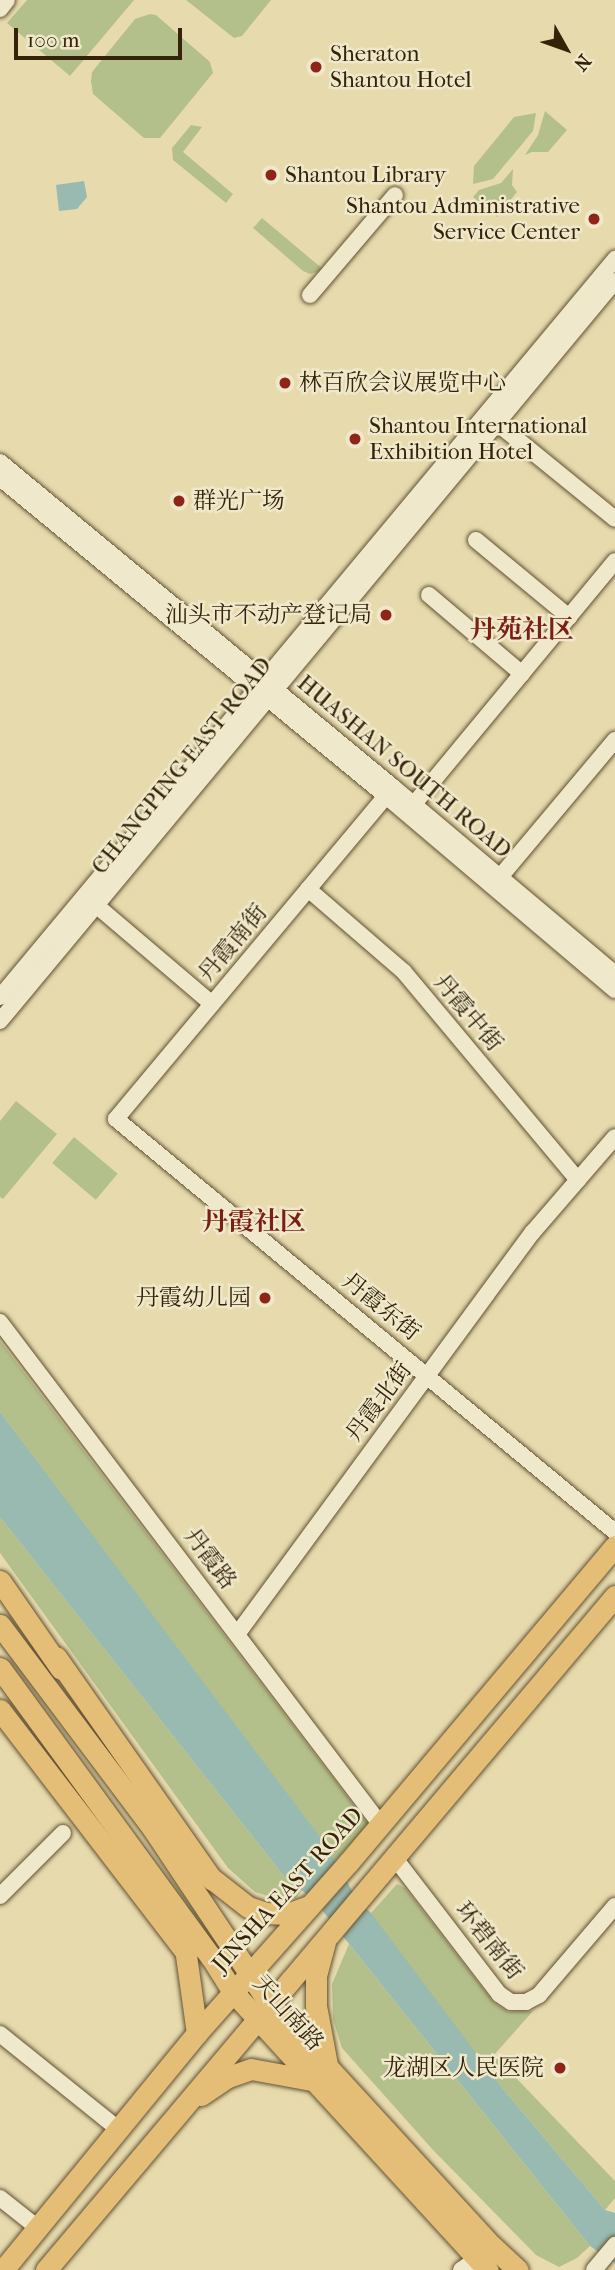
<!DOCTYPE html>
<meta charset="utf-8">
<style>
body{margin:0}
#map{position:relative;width:615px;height:2270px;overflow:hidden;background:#e7dbae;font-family:"IM FELL French Canon","Noto Serif SC",serif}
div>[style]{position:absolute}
.green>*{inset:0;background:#b4c08b;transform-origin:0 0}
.water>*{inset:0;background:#98bab0}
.roads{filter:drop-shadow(0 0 2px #625132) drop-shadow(0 0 2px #625132)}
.minor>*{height:16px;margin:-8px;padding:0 8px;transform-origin:8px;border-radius:8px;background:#efe8ca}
.major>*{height:21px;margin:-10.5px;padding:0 10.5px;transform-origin:10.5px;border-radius:10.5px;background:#e4be77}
.dots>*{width:19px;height:19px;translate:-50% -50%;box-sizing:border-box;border:4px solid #efe8ca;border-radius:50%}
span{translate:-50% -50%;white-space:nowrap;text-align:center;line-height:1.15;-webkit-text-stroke:5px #efe8ca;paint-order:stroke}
.poi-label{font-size:23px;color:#352309}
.left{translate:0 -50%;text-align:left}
.right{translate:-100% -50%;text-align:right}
.street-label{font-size:23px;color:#352309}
.quarter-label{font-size:26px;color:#7a1f14;font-weight:700}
.north{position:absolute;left:531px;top:14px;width:70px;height:70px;-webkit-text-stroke:5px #efe8ca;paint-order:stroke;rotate:130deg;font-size:19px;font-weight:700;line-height:28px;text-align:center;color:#352309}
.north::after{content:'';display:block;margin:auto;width:24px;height:32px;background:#352309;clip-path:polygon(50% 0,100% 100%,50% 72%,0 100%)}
.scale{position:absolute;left:14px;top:28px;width:168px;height:32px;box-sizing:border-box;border:4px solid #352309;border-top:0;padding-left:9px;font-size:21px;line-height:24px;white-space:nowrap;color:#352309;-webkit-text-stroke:5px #efe8ca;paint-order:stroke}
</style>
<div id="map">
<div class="green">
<div style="clip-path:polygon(27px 0,134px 0,70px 76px,7px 23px)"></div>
<div style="clip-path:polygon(186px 0,271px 0,242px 36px,234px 38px)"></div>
<div style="clip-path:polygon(150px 14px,156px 15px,210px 62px,213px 73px,160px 138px,144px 138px,93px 94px,91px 81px,92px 72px,135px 19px)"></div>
<div style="clip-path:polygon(545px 111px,567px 130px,548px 152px,532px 152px,525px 155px,538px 135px)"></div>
<div style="clip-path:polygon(536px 113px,533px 131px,493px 179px,473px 184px,474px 166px,514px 117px)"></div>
<div style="clip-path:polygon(191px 125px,202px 127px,183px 152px,233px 194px,226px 203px,173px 160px,172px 148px)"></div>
<div style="clip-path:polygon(513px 169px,512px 185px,517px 192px,497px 217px,473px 197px,479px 190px,501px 183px)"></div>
<div style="clip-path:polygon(262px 218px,324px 270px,310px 274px,303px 271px,253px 228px)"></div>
<div style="clip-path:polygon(16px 1101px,57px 1134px,3px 1199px,0 1197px,0 1121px)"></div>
<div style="left:74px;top:1137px;width:57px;height:34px;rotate:40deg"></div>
<div style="clip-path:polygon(0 1341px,368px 1824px,335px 1861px,0 1412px)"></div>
<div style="clip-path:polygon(0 1517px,284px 1876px,303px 1889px,296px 1898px,281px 1900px,255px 1892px,228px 1868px,0 1553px)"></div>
<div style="clip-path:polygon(397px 1884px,405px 1888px,494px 2003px,509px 2012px,533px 2011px,494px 2055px,615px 2181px,615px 2198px,605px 2210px,503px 2089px,375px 1922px,371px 1913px)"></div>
<div style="clip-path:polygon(349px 1944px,590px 2246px,577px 2258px,559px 2267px,536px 2255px,433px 2150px,342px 2048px,333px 2019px,332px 1984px)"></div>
</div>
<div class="water">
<div style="clip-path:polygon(84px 181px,87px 197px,77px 209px,59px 211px,56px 185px)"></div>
<div style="clip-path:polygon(0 1412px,326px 1845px,358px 1901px,371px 1913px,503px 2089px,605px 2210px,615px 2213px,615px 2263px,590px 2246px,314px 1900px,284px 1876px,0 1517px)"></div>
</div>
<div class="roads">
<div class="minor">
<div style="left:0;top:9px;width:11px;rotate:-52deg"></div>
<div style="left:310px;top:295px;width:131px;rotate:-49.6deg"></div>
<div style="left:497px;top:423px;width:152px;rotate:39.1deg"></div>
<div style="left:0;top:462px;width:510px;rotate:39.59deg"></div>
<div style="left:393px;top:787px;width:290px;rotate:40.1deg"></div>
<div style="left:0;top:478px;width:500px;rotate:39.48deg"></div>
<div style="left:386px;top:796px;width:300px;rotate:40.3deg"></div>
<div style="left:476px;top:540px;width:121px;rotate:39.6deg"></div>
<div style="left:429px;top:595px;width:122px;rotate:40.3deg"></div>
<div style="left:386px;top:796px;width:421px;rotate:129.9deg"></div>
<div style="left:116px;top:1119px;width:648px;rotate:39.61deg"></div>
<div style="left:414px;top:804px;width:315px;rotate:-50.4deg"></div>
<div style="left:500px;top:877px;width:179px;rotate:-50deg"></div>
<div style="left:308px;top:889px;width:127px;rotate:40.8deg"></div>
<div style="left:404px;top:972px;width:271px;rotate:50.1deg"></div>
<div style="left:97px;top:906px;width:151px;rotate:40.4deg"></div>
<div style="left:0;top:997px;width:961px;rotate:-50.19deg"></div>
<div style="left:0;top:1021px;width:962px;rotate:-50.27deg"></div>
<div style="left:0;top:1322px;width:631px;rotate:52.86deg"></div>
<div style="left:238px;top:1633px;width:498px;rotate:-53.7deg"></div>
<div style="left:533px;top:1232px;width:125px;rotate:-49.2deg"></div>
<div style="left:394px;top:1857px;width:173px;rotate:52.5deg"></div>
<div style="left:499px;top:1994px;width:14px;rotate:34deg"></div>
<div style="left:511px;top:2002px;width:15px"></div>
<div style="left:526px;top:2002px;width:15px;rotate:-28deg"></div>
<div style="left:539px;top:1995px;width:117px;rotate:-49.5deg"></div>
<div style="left:0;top:1896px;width:89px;rotate:-45deg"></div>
<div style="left:0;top:2034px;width:150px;rotate:38.8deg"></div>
<div style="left:0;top:2198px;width:48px;rotate:38.3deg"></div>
<div style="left:461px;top:2270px;width:18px;rotate:-34deg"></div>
<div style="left:594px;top:2270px;width:33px;rotate:-50deg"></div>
</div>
<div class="major">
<div style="left:0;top:1581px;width:107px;rotate:55.3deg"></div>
<div style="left:0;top:1625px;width:255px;rotate:53.1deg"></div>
<div style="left:153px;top:1829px;width:209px;rotate:56.3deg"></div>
<div style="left:269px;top:2003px;width:330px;rotate:47.5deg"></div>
<div style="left:492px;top:2246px;width:35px;rotate:43deg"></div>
<div style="left:56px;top:1657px;width:272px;rotate:55deg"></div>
<div style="left:0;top:1668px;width:358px;rotate:53.9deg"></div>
<div style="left:211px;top:1957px;width:41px;rotate:57.8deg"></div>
<div style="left:233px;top:1992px;width:377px;rotate:47.5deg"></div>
<div style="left:0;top:1710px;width:307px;rotate:52.5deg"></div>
<div style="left:202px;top:1871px;width:58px;rotate:38deg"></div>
<div style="left:248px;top:1907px;width:19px;rotate:18deg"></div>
<div style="left:266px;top:1913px;width:21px;rotate:3deg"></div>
<div style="left:287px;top:1914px;width:23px;rotate:-20deg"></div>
<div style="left:184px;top:1941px;width:93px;rotate:82deg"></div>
<div style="left:325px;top:1942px;width:35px;rotate:105deg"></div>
<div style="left:316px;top:1976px;width:30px;rotate:90deg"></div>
<div style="left:316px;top:2006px;width:60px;rotate:79.4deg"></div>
<div style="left:201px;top:2095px;width:32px;rotate:-34deg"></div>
<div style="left:228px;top:2077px;width:24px;rotate:-19deg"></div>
<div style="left:251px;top:2069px;width:61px;rotate:10.4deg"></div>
<div style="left:3px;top:2270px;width:306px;rotate:-50.7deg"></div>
<div style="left:197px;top:2033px;width:227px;rotate:-48.4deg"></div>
<div style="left:348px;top:1863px;width:414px;rotate:-49.9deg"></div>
<div style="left:46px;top:2270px;width:882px;rotate:-49.83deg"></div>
</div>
</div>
<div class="dots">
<div style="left:316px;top:67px;background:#8f2418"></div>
<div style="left:271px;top:175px;background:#8f2418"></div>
<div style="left:594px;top:219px;background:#8f2418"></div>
<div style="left:285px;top:383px;background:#8f2418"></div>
<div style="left:355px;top:439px;background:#8f2418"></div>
<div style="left:179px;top:501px;background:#8f2418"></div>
<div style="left:386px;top:615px;background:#8f2418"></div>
<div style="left:265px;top:1298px;background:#8f2418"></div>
<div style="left:560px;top:2068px;background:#8f2418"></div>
</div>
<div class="poi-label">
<span class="left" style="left:330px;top:67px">Sheraton<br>Shantou Hotel</span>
<span class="left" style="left:285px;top:175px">Shantou Library</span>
<span class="right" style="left:580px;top:219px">Shantou Administrative<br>Service Center</span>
<span class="left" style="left:299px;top:383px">林百欣会议展览中心</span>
<span class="left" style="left:369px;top:439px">Shantou International<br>Exhibition Hotel</span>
<span class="left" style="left:193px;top:501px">群光广场</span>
<span class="right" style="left:372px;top:615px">汕头市不动产登记局</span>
<span class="right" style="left:251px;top:1298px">丹霞幼儿园</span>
<span class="right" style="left:544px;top:2068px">龙湖区人民医院</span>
</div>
<div class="street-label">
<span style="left:182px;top:766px;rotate:-51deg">CHANGPING EAST ROAD</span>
<span style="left:404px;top:767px;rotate:40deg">HUASHAN SOUTH ROAD</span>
<span style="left:233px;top:943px;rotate:-50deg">丹霞南街</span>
<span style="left:468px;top:1013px;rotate:50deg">丹霞中街</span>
<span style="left:381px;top:1307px;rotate:39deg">丹霞东街</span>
<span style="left:379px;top:1402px;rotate:-53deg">丹霞北街</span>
<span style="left:210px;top:1559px;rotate:53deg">丹霞路</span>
<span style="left:288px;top:1890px;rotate:-48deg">JINSHA EAST ROAD</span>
<span style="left:489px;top:1941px;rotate:51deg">环碧南街</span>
<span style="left:288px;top:2013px;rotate:48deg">天山南路</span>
</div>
<div class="quarter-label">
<span style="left:522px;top:630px">丹苑社区</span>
<span style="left:254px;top:1222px">丹霞社区</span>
</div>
<div class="north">N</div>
<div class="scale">100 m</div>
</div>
